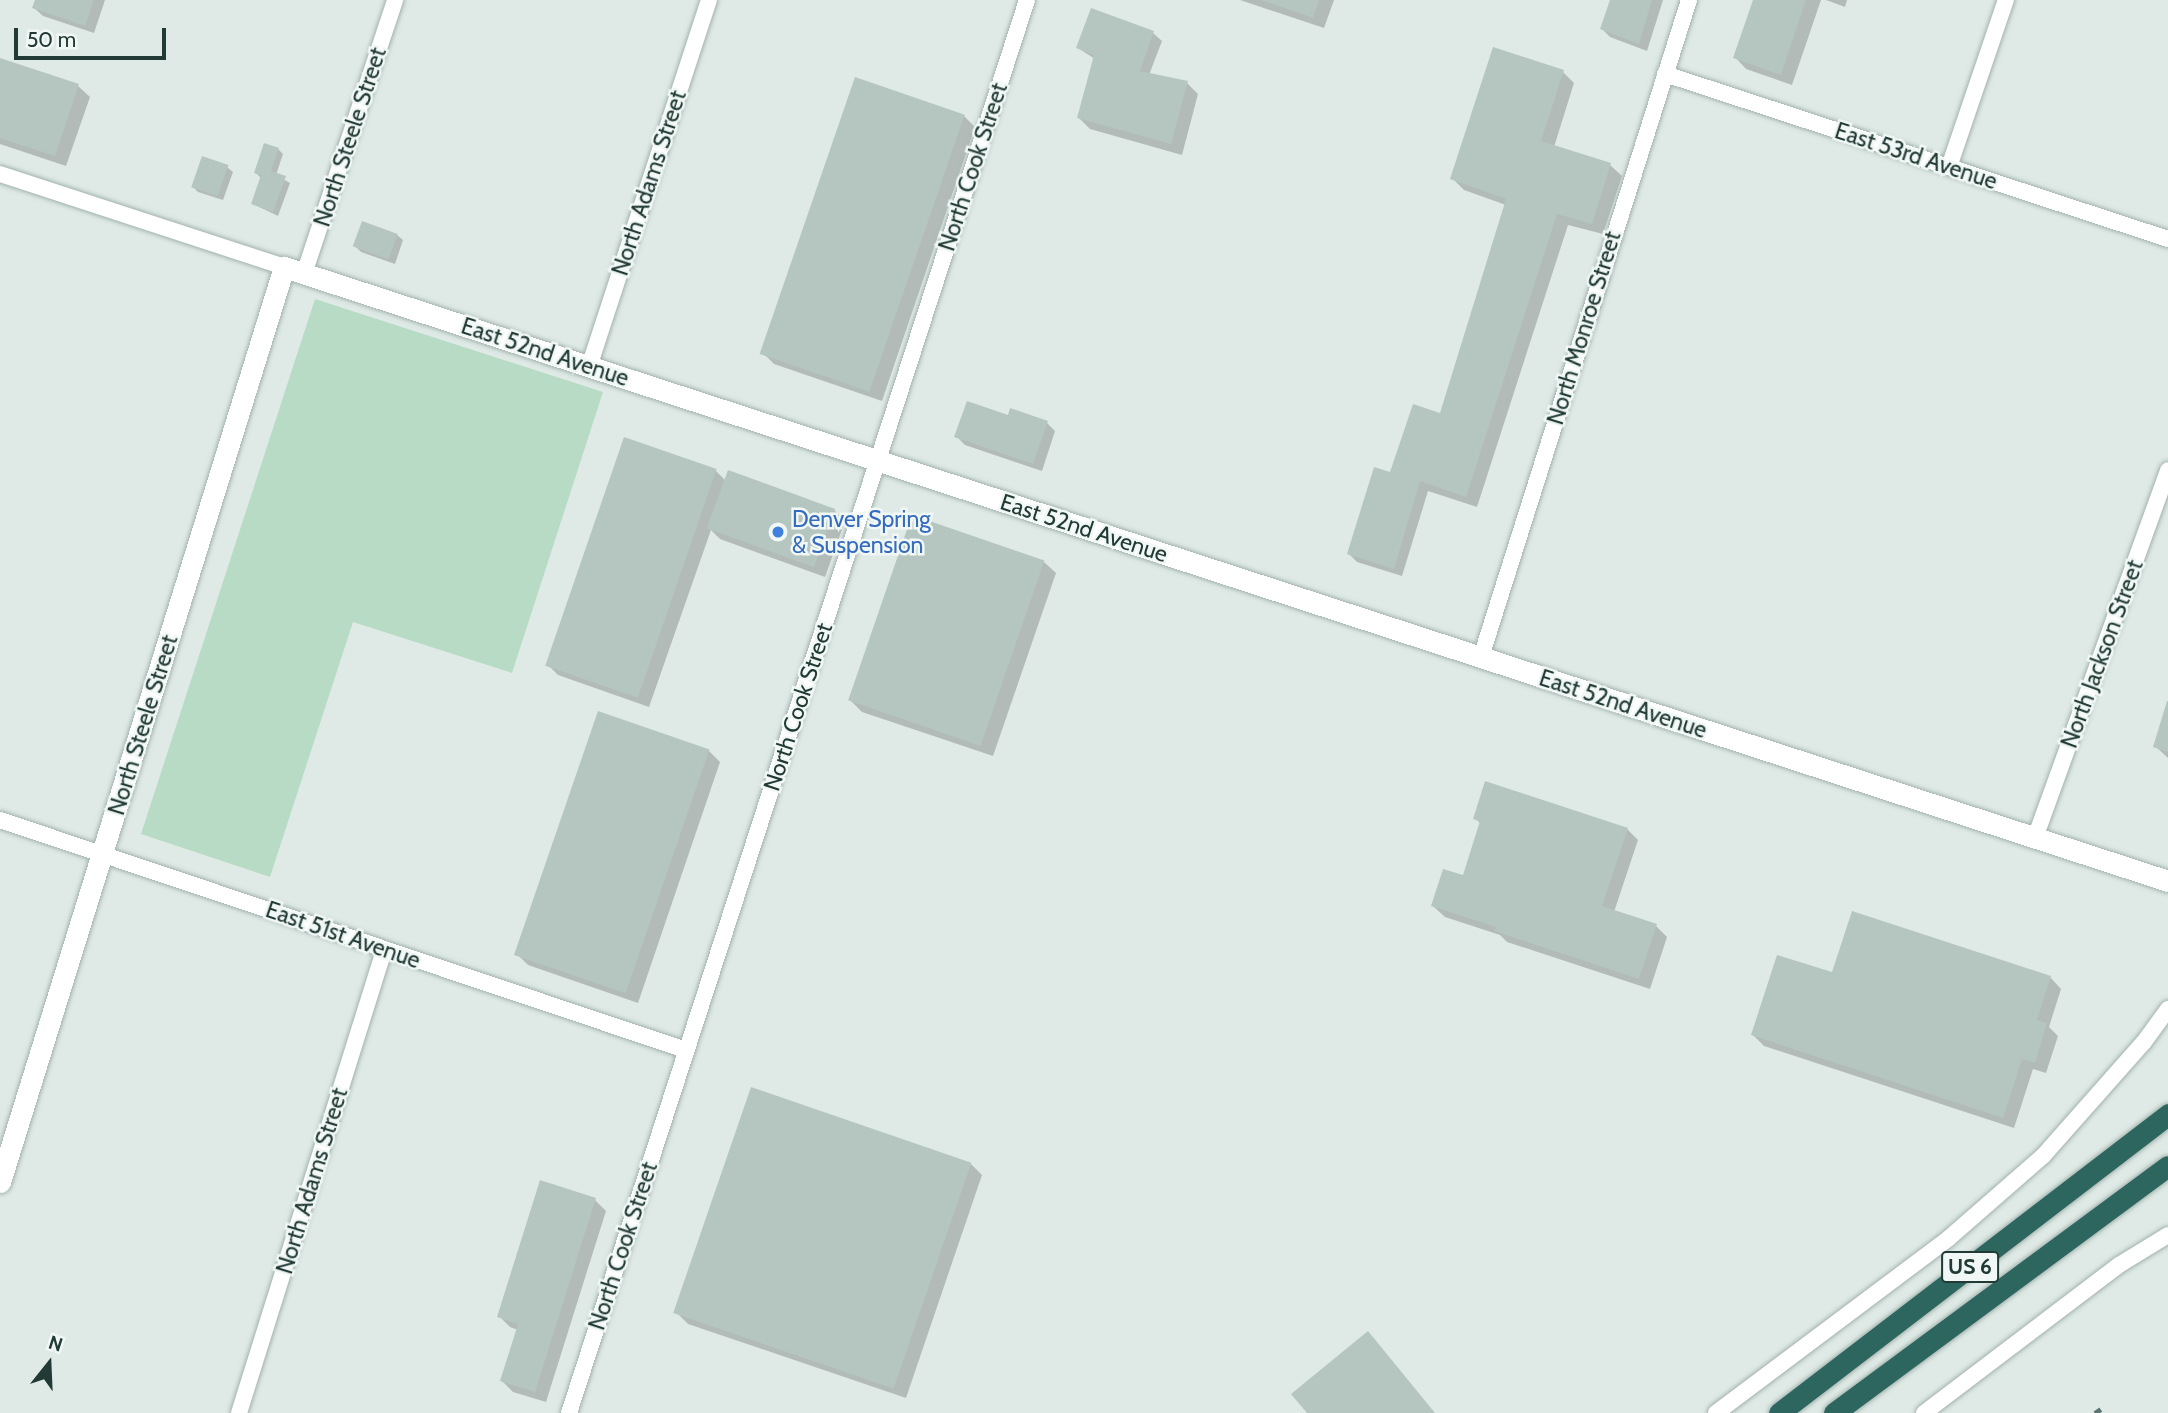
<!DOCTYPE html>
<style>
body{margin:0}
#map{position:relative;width:2168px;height:1413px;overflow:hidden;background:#dfeae6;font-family:Cabin,sans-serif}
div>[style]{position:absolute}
.green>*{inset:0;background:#b8dbc5}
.shadow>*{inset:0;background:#0003}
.building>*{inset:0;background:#b5c5c0;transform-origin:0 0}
.roads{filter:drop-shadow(0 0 2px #a2b2ad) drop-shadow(0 0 2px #a2b2ad)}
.street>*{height:16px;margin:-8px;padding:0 8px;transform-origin:8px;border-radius:8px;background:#fff}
.secondary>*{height:21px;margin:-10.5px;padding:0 10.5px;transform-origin:10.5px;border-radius:10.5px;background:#fff}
.highway>*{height:21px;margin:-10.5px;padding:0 10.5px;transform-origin:10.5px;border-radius:10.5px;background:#2d655f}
.rail>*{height:5px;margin-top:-2.5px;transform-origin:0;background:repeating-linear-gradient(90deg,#5b7671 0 14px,transparent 0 21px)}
.dots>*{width:19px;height:19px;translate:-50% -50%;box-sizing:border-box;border:4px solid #f0f7f4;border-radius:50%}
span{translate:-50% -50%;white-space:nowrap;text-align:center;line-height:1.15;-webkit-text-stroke:5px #f0f7f4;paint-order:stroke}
.shield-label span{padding:2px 5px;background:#f0f7f4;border:2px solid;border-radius:5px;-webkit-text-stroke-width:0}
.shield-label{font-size:21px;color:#213a35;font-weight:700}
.street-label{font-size:23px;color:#213a35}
.shop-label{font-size:23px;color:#366cbe}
.left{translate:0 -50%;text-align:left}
.north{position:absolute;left:14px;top:1329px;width:70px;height:70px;-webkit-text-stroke:5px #f0f7f4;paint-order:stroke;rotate:18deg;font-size:19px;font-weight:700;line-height:28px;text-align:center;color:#213a35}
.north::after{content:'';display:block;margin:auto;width:24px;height:32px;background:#213a35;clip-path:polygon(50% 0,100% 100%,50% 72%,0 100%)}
.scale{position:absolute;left:14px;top:28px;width:152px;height:32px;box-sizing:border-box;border:4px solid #213a35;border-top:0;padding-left:9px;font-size:21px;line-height:24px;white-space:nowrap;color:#213a35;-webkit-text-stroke:5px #f0f7f4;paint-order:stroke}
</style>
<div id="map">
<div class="green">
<div style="clip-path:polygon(315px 299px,603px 392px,512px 673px,353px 622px,270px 877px,141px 834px)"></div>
</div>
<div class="shadow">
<div style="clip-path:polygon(37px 0,105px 0,94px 33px,43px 16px,34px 8px)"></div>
<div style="clip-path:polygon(1240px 0,1334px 0,1324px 28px)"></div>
<div style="clip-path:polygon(1612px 0,1663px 0,1647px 51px,1610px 37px,1602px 29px)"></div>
<div style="clip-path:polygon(1755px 0,1821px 0,1792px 85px,1746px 69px,1735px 57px)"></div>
<div style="clip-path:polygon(1826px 0,1847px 0,1845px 7px)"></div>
<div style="clip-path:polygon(1153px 33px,1162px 41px,1149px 75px,1187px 83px,1198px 94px,1182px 155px,1090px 129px,1079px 118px,1095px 59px,1078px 48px)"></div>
<div style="clip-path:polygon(0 60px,78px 86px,90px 97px,66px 166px,0 144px)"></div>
<div style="clip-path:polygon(1563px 72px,1574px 83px,1554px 147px,1610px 165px,1622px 176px,1603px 234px,1568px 225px,1477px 507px,1428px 491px,1402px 576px,1357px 562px,1349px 554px,1391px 474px,1441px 415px,1506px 205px,1464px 190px,1452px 178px)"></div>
<div style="clip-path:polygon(964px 116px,975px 127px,882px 401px,774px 364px,763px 353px)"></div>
<div style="clip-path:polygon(278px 149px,283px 154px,276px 175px,290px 183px,278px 216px,253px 204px,262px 179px,256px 173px)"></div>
<div style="clip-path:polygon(227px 167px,233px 172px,223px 200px,198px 192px,193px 187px)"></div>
<div style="clip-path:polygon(397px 235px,403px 240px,395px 264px,361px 252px,356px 247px)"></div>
<div style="clip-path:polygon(1009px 418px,1047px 423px,1055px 431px,1042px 471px,965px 445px,956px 436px)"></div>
<div style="clip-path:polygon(625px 439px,716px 471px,726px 481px,834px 510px,845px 521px,825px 577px,720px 539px,711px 530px,649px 707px,558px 675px,547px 664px)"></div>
<div style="clip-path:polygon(1044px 562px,1056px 573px,993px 756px,862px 712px,851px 701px)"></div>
<div style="clip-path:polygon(2168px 705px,2168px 758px,2155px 746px)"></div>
<div style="clip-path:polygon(709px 751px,720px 762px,638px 1003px,528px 965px,517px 954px)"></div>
<div style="clip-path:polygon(1475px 818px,1627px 829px,1638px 840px,1614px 912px,1656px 926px,1667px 937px,1650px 989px,1507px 942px,1500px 935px,1445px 917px,1433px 906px,1464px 878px,1481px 824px)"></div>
<div style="clip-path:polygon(2050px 977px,2061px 989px,2049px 1027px,2058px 1036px,2046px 1073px,2033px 1069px,2014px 1128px,1764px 1046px,1753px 1035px)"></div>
<div style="clip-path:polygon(971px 1164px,982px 1175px,906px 1398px,688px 1324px,677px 1313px)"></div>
<div style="clip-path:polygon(595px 1200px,606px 1211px,546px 1402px,513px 1392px,502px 1381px,518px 1330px,510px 1327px,499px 1316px)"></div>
</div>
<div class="building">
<div style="clip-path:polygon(35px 0,94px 0,85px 26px,32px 8px)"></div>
<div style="clip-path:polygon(1261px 0,1319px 0,1313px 18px)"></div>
<div style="clip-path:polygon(1610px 0,1652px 0,1639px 44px,1600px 29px)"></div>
<div style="clip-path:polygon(1753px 0,1806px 0,1781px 75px,1733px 58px)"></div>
<div style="clip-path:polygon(1091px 8px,1154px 31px,1140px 71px,1188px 81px,1171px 144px,1077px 118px,1094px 55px,1076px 48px)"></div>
<div style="clip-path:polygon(1493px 47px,1564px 70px,1541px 141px,1611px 163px,1592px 224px,1557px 214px,1466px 497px,1420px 481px,1394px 569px,1347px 554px,1374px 467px,1390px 472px,1413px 404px,1440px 413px,1506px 199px,1450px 179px)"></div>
<div style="clip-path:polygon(0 58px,79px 84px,55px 156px,0 138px)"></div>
<div style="left:855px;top:77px;width:116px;height:293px;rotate:19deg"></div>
<div style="clip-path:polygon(264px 143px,279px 148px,271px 171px,286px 176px,273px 212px,251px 204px,261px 175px,254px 173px)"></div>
<div style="left:202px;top:156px;width:28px;height:33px;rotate:19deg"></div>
<div style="left:362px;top:221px;width:38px;height:27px;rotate:20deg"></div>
<div style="clip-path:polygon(967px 401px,1008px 415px,1010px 408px,1048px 421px,1033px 464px,954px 437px)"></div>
<div style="left:624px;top:437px;width:98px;height:242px;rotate:19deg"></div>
<div style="left:728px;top:470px;width:114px;height:62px;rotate:20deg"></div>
<div style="left:912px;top:515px;width:140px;height:196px;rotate:19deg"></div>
<div style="clip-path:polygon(2167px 701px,2168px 701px,2168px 752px,2153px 747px)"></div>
<div style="left:598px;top:711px;width:118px;height:258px;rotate:19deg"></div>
<div style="clip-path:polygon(1485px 781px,1628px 828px,1602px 906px,1657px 924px,1639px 979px,1494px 931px,1496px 927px,1431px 906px,1443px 869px,1463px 875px,1480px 821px,1473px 819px)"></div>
<div style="clip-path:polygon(1852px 911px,2051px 976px,2037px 1020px,2047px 1023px,2035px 1063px,2022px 1059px,2003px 1118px,1751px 1035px,1777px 955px,1832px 972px)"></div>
<div style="left:751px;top:1087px;width:233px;height:239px;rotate:19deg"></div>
<div style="clip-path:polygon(540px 1180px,596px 1198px,535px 1392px,500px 1381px,518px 1324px,497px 1317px)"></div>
<div style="clip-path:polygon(1368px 1331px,1435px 1413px,1307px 1413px,1291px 1394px)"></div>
</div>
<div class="roads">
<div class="street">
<div style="left:1665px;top:74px;width:529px;rotate:18.16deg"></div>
<div style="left:1949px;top:167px;width:176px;rotate:-71.2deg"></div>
<div style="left:0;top:174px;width:299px;rotate:18.1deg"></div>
<div style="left:304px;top:274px;width:289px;rotate:-71.6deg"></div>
<div style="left:589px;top:367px;width:386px;rotate:-71.9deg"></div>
<div style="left:1481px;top:657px;width:689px;rotate:-72.43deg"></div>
<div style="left:0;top:820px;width:724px;rotate:18.54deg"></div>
<div style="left:2035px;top:838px;width:391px;rotate:-70.1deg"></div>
<div style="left:239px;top:1413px;width:486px;rotate:-72.6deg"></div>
<div style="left:569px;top:1413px;width:1485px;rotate:-72.04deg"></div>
<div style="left:1716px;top:1413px;width:291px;rotate:-36.9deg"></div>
<div style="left:1949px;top:1238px;width:125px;rotate:-41.1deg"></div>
<div style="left:2043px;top:1156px;width:152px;rotate:-48.5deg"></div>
<div style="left:2144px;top:1042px;width:41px;rotate:-54deg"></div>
<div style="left:1924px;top:1413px;width:245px;rotate:-37.2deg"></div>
<div style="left:2119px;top:1265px;width:57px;rotate:-31.5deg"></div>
</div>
<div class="secondary">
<div style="left:0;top:1182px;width:958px;rotate:-72.76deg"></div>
<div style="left:284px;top:267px;width:1982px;rotate:18.05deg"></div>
</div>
<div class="highway">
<div style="left:1779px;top:1413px;width:491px;rotate:-37.5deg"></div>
<div style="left:1834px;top:1413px;width:415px;rotate:-36.5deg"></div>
</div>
</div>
<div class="rail">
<div style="left:2095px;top:1413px;width:7px;rotate:-34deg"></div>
</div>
<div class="dots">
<div style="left:778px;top:532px;background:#3f7fe0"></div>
</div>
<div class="shield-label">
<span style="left:1970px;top:1267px">US 6</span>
</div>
<div class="street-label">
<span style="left:350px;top:137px;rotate:-72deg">North Steele Street</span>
<span style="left:1916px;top:156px;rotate:18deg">East 53rd Avenue</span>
<span style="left:973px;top:167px;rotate:-72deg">North Cook Street</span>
<span style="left:649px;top:183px;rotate:-72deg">North Adams Street</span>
<span style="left:1584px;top:328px;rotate:-73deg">North Monroe Street</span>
<span style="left:545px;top:352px;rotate:18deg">East 52nd Avenue</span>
<span style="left:1084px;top:528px;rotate:18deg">East 52nd Avenue</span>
<span style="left:2102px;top:654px;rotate:-70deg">North Jackson Street</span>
<span style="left:1623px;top:704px;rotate:18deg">East 52nd Avenue</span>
<span style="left:798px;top:707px;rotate:-72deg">North Cook Street</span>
<span style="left:143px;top:725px;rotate:-73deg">North Steele Street</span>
<span style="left:343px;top:935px;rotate:19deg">East 51st Avenue</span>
<span style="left:312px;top:1181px;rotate:-73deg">North Adams Street</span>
<span style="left:623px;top:1246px;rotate:-72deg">North Cook Street</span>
</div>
<div class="shop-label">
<span class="left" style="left:792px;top:532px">Denver Spring<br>&amp; Suspension</span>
</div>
<div class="north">N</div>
<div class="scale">50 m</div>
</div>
